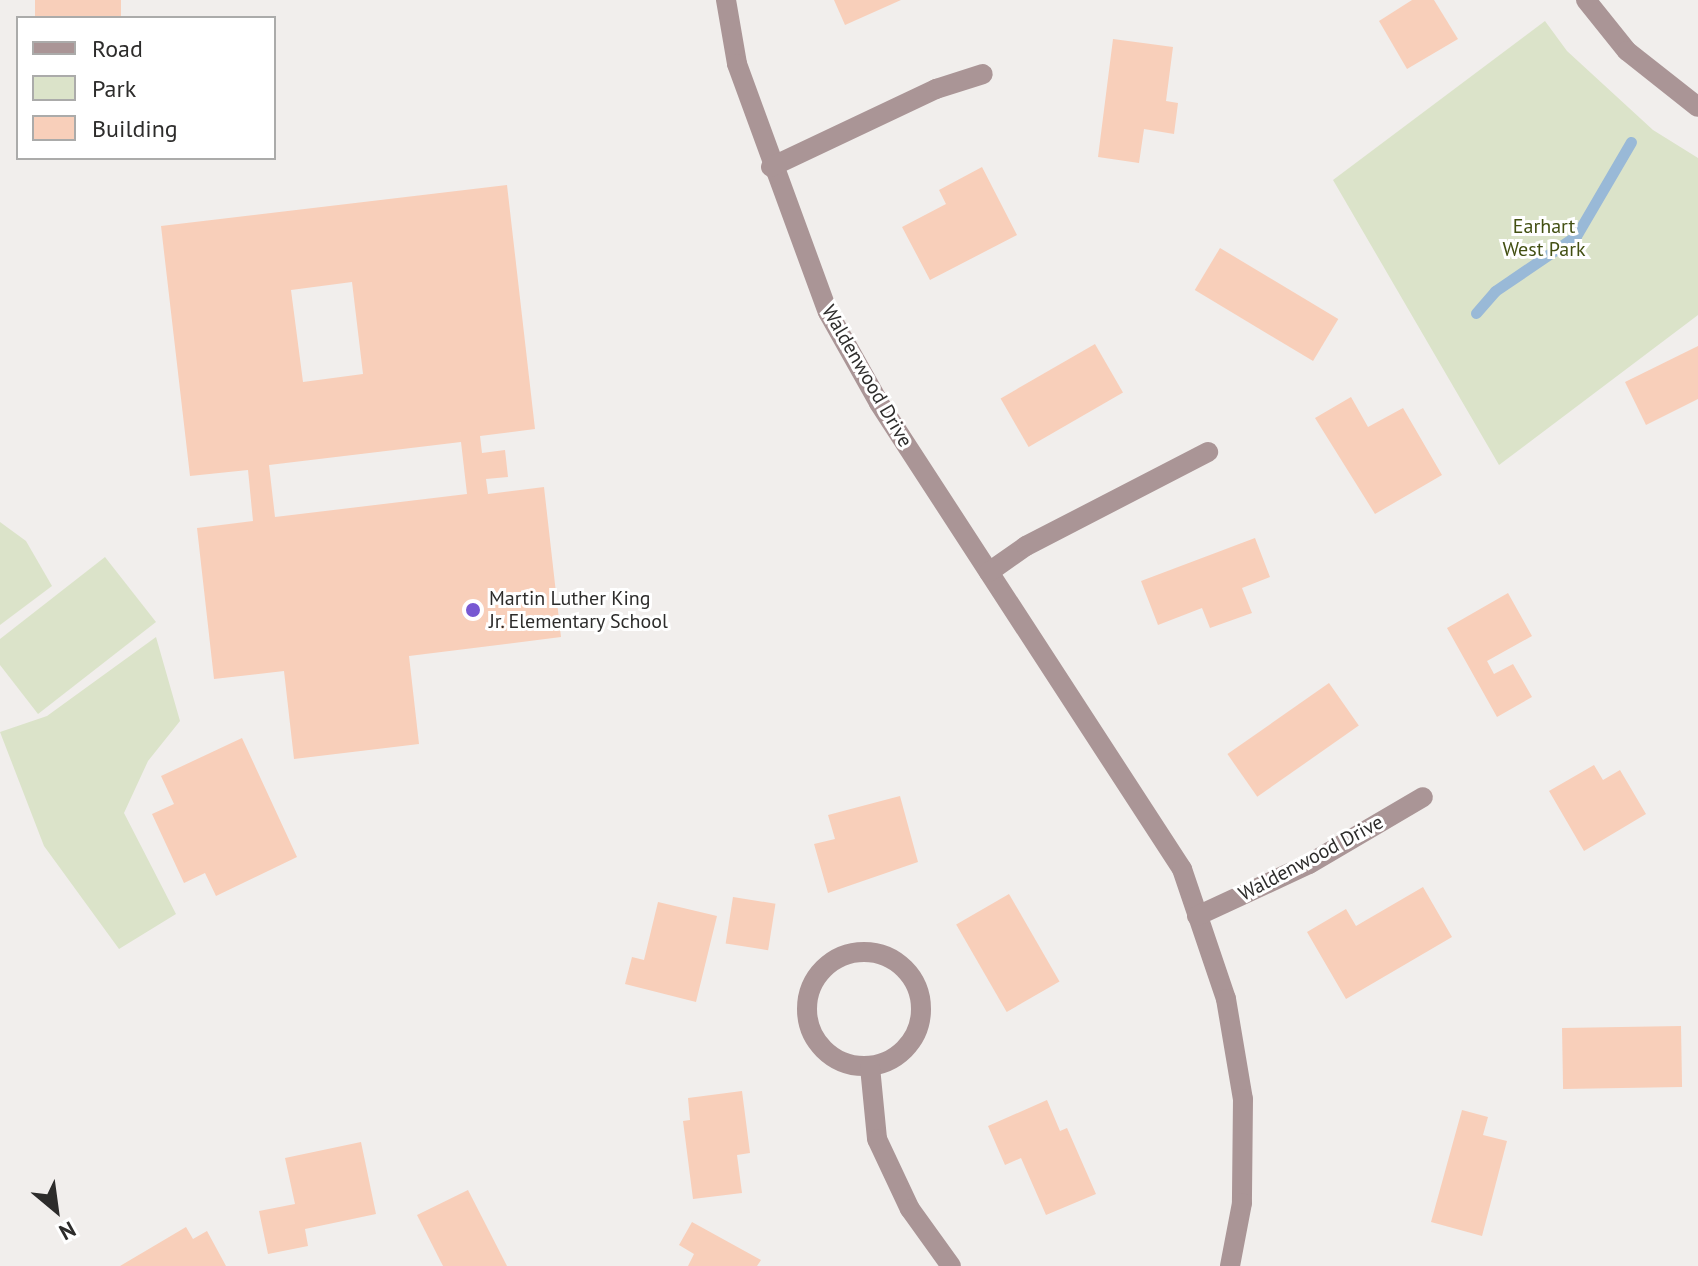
<!DOCTYPE html>
<style>
body{margin:0}
#map{position:relative;width:1698px;height:1266px;overflow:hidden;background:#f1eeec;font-family:"PT Sans",sans-serif}
div>[style]{position:absolute}
.green>*{inset:0;background:#dbe3c9}
.stream>*{height:11px;margin:-5.5px;padding:0 5.5px;transform-origin:5.5px;border-radius:5.5px;background:#99b9d7}
.building>*{inset:0;background:#f8cfba;transform-origin:0 0}
.minor>*{height:20px;margin:-10px;padding:0 10px;transform-origin:10px;border-radius:10px;background:#aa9596}
.minor>.ring{margin:-10px;padding:0;box-sizing:content-box;background:none;border:20px solid #aa9596;border-radius:50%}
.dots>*{width:22px;height:22px;translate:-50% -50%;box-sizing:border-box;border:4px solid #fff;border-radius:50%}
span{translate:-50% -50%;white-space:nowrap;text-align:center;line-height:1.15;-webkit-text-stroke:6px #fff;paint-order:stroke}
.park-label{font-size:20px;color:#435013}
.street-label{font-size:20px;color:#2d2c2b}
.poi-label{font-size:20px;color:#2d2c2b}
.left{translate:0 -50%;text-align:left}
.legend{position:absolute;left:16px;top:16px;width:260px;height:144px;box-sizing:border-box;background:#fff;border:2px solid #ababaa;margin:0;padding:10px 14px;list-style:none;font-size:24px;color:#2d2c2b}
.legend li{display:flex;align-items:center;gap:16px;height:40px}
.legend b{width:40px;border:2px solid #ababaa}
.north{position:absolute;left:16px;top:1170px;width:80px;height:80px;-webkit-text-stroke:6px #fff;paint-order:stroke;rotate:151deg;font-size:22px;font-weight:700;line-height:32px;text-align:center;color:#2d2c2b}
.north::after{content:'';display:block;margin:auto;width:28px;height:36px;background:#2d2c2b;clip-path:polygon(50% 0,100% 100%,50% 72%,0 100%)}
</style>
<div id="map">
<div class="green">
<div style="clip-path:polygon(1545px 21px,1567px 51px,1653px 130px,1698px 158px,1698px 315px,1499px 465px,1333px 180px)"></div>
<div style="clip-path:polygon(0 522px,26px 541px,52px 586px,0 625px)"></div>
<div style="clip-path:polygon(105px 557px,156px 622px,38px 714px,0 665px,0 639px)"></div>
<div style="clip-path:polygon(156px 637px,180px 721px,148px 761px,124px 813px,176px 914px,119px 949px,44px 846px,0 732px,47px 716px)"></div>
</div>
<div class="stream">
<div style="left:1476px;top:313px;width:29px;rotate:-49deg"></div>
<div style="left:1495px;top:291px;width:98px;rotate:-34.2deg"></div>
<div style="left:1576px;top:236px;width:109px;rotate:-59.7deg"></div>
</div>
<div class="building">
<div style="left:35px;top:0;width:86px;height:19px"></div>
<div style="clip-path:polygon(834px 0,901px 0,845px 25px)"></div>
<div style="clip-path:polygon(1412px 0,1434px 0,1458px 39px,1407px 69px,1379px 21px)"></div>
<div style="clip-path:polygon(1113px 39px,1173px 47px,1166px 101px,1178px 103px,1174px 134px,1144px 129px,1139px 163px,1098px 157px)"></div>
<div style="clip-path:polygon(982px 167px,1017px 235px,930px 280px,902px 227px,946px 204px,939px 190px)"></div>
<div style="clip-path:polygon(evenodd,507px 185px,535px 429px,480px 436px,482px 453px,505px 450px,508px 477px,486px 479px,488px 494px,544px 487px,561px 637px,409px 656px,419px 744px,294px 759px,284px 671px,214px 679px,197px 528px,253px 521px,248px 470px,190px 476px,161px 226px,507px 185px,352px 282px,363px 374px,303px 382px,291px 290px,352px 282px,507px 185px,461px 442px,467px 494px,275px 517px,269px 465px,461px 442px)"></div>
<div style="left:1220px;top:248px;width:138px;height:49px;rotate:31deg"></div>
<div style="left:1095px;top:344px;width:56px;height:109px;rotate:60deg"></div>
<div style="clip-path:polygon(1698px 346px,1698px 399px,1646px 425px,1625px 382px)"></div>
<div style="clip-path:polygon(1351px 397px,1368px 427px,1403px 408px,1442px 475px,1375px 514px,1315px 418px)"></div>
<div style="clip-path:polygon(1255px 538px,1270px 577px,1242px 588px,1252px 613px,1210px 628px,1202px 608px,1158px 625px,1141px 581px)"></div>
<div style="clip-path:polygon(1508px 593px,1532px 636px,1487px 661px,1494px 674px,1513px 664px,1532px 697px,1497px 717px,1447px 628px)"></div>
<div style="left:1329px;top:683px;width:52px;height:124px;rotate:55deg"></div>
<div style="clip-path:polygon(242px 738px,297px 857px,216px 896px,205px 873px,184px 883px,152px 814px,174px 804px,161px 776px)"></div>
<div style="clip-path:polygon(1594px 765px,1603px 780px,1620px 770px,1646px 814px,1584px 851px,1549px 791px)"></div>
<div style="clip-path:polygon(900px 796px,918px 862px,828px 893px,814px 844px,835px 839px,828px 815px)"></div>
<div style="clip-path:polygon(1423px 887px,1452px 937px,1346px 999px,1307px 932px,1346px 909px,1356px 926px)"></div>
<div style="left:1009px;top:894px;width:101px;height:61px;rotate:60deg"></div>
<div style="left:733px;top:897px;width:43px;height:47px;rotate:9deg"></div>
<div style="clip-path:polygon(658px 902px,717px 916px,696px 1002px,625px 984px,632px 957px,644px 960px)"></div>
<div style="left:1681px;top:1026px;width:61px;height:119px;rotate:89deg"></div>
<div style="clip-path:polygon(742px 1091px,750px 1153px,737px 1155px,742px 1193px,693px 1199px,683px 1121px,690px 1120px,688px 1098px)"></div>
<div style="clip-path:polygon(1047px 1100px,1060px 1131px,1067px 1128px,1096px 1194px,1046px 1215px,1021px 1158px,1005px 1165px,988px 1126px)"></div>
<div style="clip-path:polygon(1462px 1110px,1488px 1117px,1483px 1135px,1507px 1141px,1482px 1236px,1431px 1222px)"></div>
<div style="clip-path:polygon(361px 1142px,376px 1214px,305px 1229px,308px 1246px,268px 1254px,259px 1211px,295px 1204px,285px 1158px)"></div>
<div style="clip-path:polygon(468px 1190px,507px 1266px,443px 1266px,417px 1215px)"></div>
<div style="clip-path:polygon(692px 1222px,761px 1260px,757px 1266px,688px 1266px,694px 1254px,679px 1245px)"></div>
<div style="clip-path:polygon(186px 1227px,193px 1239px,207px 1231px,226px 1266px,120px 1266px)"></div>
</div>
<div class="minor">
<div style="left:726px;top:0;width:65px;rotate:80.2deg"></div>
<div style="left:737px;top:64px;width:264px;rotate:69.9deg"></div>
<div style="left:828px;top:312px;width:104px;rotate:60.7deg"></div>
<div style="left:879px;top:403px;width:556px;rotate:56.97deg"></div>
<div style="left:1182px;top:869px;width:137px;rotate:71.3deg"></div>
<div style="left:1226px;top:999px;width:101px;rotate:80.4deg"></div>
<div style="left:1243px;top:1099px;width:104px;rotate:90.6deg"></div>
<div style="left:1242px;top:1203px;width:64px;rotate:100.8deg"></div>
<div style="left:1586px;top:0;width:65px;rotate:51.2deg"></div>
<div style="left:1627px;top:51px;width:90px;rotate:38.3deg"></div>
<div style="left:771px;top:167px;width:183px;rotate:-25.3deg"></div>
<div style="left:936px;top:89px;width:49px;rotate:-17.7deg"></div>
<div style="left:989px;top:572px;width:45px;rotate:-35.1deg"></div>
<div style="left:1026px;top:546px;width:205px;rotate:-27.3deg"></div>
<div style="left:1197px;top:916px;width:123px;rotate:-24.9deg"></div>
<div style="left:1309px;top:864px;width:132px;rotate:-30.4deg"></div>
<div class="ring" style="left:807px;top:952px;width:94px;height:94px"></div>
<div style="left:870px;top:1067px;width:72px;rotate:84.4deg"></div>
<div style="left:877px;top:1139px;width:77px;rotate:64.8deg"></div>
<div style="left:910px;top:1209px;width:70px;rotate:54.3deg"></div>
</div>
<div class="dots">
<div style="left:473px;top:610px;background:#7758d2"></div>
</div>
<div class="park-label">
<span style="left:1544px;top:238px">Earhart<br>West Park</span>
</div>
<div class="street-label">
<span style="left:867px;top:376px;rotate:60deg">Waldenwood Drive</span>
<span style="left:1311px;top:858px;rotate:-28deg">Waldenwood Drive</span>
</div>
<div class="poi-label">
<span class="left" style="left:489px;top:610px">Martin Luther King<br>Jr. Elementary School</span>
</div>
<ul class="legend">
<li><b style="height:10px;background:#aa9596"></b>Road</li>
<li><b style="height:22px;background:#dbe3c9"></b>Park</li>
<li><b style="height:22px;background:#f8cfba"></b>Building</li>
</ul>
<div class="north">N</div>
</div>
